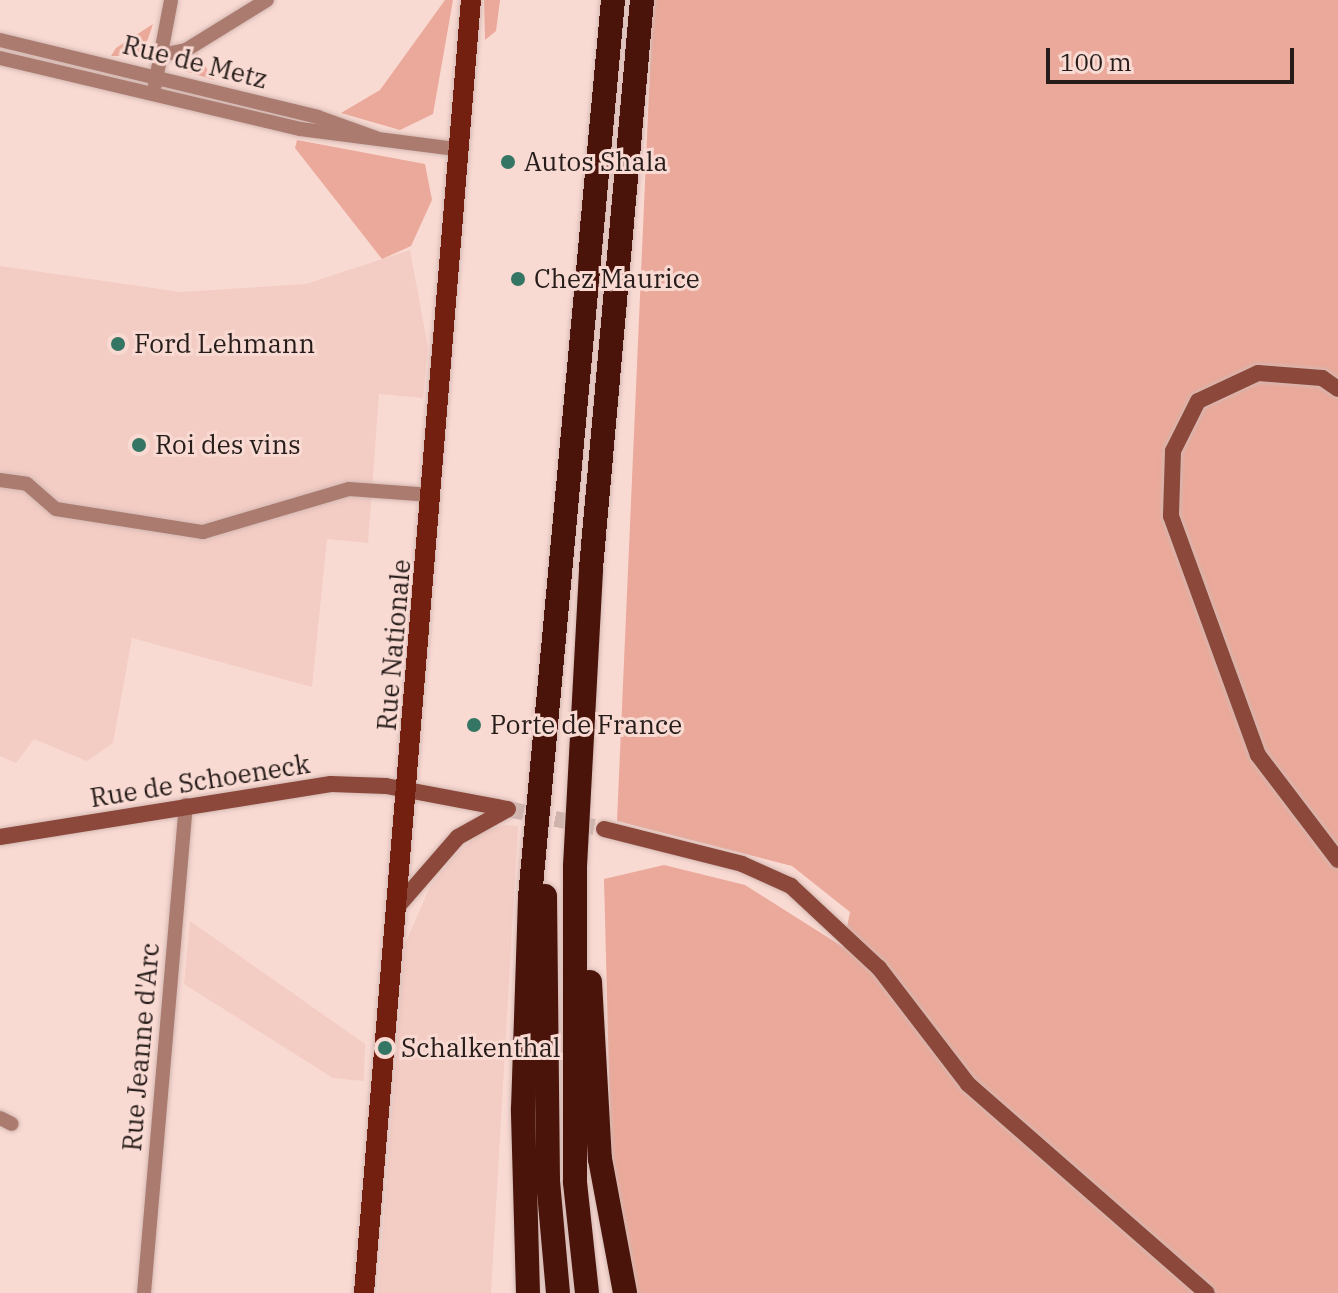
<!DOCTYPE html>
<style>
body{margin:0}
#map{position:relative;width:1338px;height:1293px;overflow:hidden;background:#f9dad3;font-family:"IBM Plex Serif",serif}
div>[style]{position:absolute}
.built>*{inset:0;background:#f3ccc4}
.green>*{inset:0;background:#eaa99a}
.secondary-tunnel>*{height:16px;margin-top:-8px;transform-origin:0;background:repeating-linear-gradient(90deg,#cfb4ae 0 16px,transparent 0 24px)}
.roads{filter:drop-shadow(0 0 2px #d3b8b2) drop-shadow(0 0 2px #d3b8b2)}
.minor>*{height:14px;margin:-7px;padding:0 7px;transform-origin:7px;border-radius:7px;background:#ab7b70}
.secondary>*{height:16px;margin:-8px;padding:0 8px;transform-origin:8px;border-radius:8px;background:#8c483a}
.primary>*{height:20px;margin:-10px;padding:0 10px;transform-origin:10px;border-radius:10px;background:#742010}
.motorway>*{height:24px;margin:-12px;padding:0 12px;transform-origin:12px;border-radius:12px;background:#4a140a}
.dots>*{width:22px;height:22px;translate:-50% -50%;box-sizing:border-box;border:4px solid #f9dad3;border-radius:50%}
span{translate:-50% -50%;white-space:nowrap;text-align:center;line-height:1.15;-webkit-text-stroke:6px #f9dad3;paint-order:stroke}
.street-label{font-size:26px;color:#261c19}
.poi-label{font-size:26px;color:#261c19}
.left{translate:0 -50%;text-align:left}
.scale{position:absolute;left:1046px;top:48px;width:248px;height:36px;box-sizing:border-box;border:4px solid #261c19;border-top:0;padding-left:10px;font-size:24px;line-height:28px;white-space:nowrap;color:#261c19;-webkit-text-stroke:6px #f9dad3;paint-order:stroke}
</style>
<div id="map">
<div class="built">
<div style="clip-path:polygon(410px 250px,428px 348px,423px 398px,379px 394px,368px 543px,327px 539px,312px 687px,132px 638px,113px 743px,87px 761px,34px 739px,16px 763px,0 756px,0 266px,180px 292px,306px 284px)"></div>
<div style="clip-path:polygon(504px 825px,518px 826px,491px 1293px,378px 1293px,405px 944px,430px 887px,455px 855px,482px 832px)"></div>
<div style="clip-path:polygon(190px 921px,365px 1044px,364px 1081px,333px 1078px,184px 984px)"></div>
</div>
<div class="green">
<div style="clip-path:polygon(445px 0,453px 0,433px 114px,400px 130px,341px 113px,380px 90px)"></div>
<div style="clip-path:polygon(484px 0,500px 0,496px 31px,485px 40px)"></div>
<div style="clip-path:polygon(653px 0,1338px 0,1338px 1293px,634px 1293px,612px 1194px,604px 879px,664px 865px,745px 885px,843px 947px,850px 912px,792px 866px,617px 821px)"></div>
<div style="clip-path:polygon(153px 24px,142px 56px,111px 56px,116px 48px)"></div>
<div style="clip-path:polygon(197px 53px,214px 80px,181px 70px)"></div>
<div style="clip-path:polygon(297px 140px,425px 164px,432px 200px,411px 246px,382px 259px,295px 148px)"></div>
</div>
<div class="secondary-tunnel">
<div style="left:508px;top:809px;width:98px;rotate:11.8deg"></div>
</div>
<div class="roads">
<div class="minor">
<div style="left:0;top:40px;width:327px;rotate:13.6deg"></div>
<div style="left:318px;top:117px;width:62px;rotate:19.9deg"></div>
<div style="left:161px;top:55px;width:25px;rotate:-11deg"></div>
<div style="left:186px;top:50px;width:95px;rotate:-31.7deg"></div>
<div style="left:0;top:58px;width:308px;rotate:13.3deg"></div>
<div style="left:300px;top:129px;width:157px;rotate:7.3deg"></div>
<div style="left:155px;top:85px;width:86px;rotate:-79.3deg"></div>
<div style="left:0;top:480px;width:27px;rotate:8deg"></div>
<div style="left:27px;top:484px;width:38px;rotate:41deg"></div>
<div style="left:56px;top:509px;width:149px;rotate:8.9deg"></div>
<div style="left:203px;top:532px;width:152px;rotate:-16.4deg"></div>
<div style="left:349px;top:489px;width:83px;rotate:4.1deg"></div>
<div style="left:0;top:1118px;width:13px;rotate:27deg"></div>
<div style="left:144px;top:1293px;width:490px;rotate:-85.1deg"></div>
</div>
<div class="secondary">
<div style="left:1338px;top:389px;width:19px;rotate:-145deg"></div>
<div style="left:1322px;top:378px;width:64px;rotate:-175.5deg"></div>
<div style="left:1258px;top:373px;width:66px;rotate:155deg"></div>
<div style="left:1198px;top:401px;width:56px;rotate:116.6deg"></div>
<div style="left:1173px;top:451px;width:65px;rotate:91.8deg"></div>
<div style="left:1171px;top:516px;width:254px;rotate:70deg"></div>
<div style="left:1258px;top:755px;width:132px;rotate:52.7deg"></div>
<div style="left:604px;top:829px;width:142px;rotate:14.2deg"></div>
<div style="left:742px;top:864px;width:54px;rotate:24.2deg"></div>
<div style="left:791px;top:886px;width:120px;rotate:43deg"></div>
<div style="left:879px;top:968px;width:146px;rotate:52.5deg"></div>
<div style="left:968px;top:1084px;width:317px;rotate:41.2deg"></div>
<div style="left:0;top:837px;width:335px;rotate:-9.1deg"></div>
<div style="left:331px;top:784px;width:55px;rotate:2.1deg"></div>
<div style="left:386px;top:786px;width:124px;rotate:10.7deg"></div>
<div style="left:398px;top:906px;width:91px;rotate:-49deg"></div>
<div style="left:458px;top:837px;width:57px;rotate:-29.2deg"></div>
</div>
<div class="primary">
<div style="left:364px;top:1293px;width:1297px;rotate:-85.27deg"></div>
</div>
<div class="motorway">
<div style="left:545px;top:896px;width:285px;rotate:89.4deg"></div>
<div style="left:548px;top:1181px;width:112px;rotate:84.9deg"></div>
<div style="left:590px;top:982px;width:177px;rotate:86.8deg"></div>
<div style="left:600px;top:1159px;width:136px;rotate:79.4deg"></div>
<div style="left:528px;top:1293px;width:184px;rotate:-91.6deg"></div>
<div style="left:523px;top:1109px;width:212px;rotate:-88.1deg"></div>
<div style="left:530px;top:897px;width:901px;rotate:-84.71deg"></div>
<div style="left:587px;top:1293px;width:112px;rotate:-96.2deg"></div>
<div style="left:575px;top:1182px;width:316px;rotate:-90deg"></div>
<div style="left:575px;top:866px;width:298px;rotate:-86.9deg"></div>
<div style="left:591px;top:568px;width:570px;rotate:-84.87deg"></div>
</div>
</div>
<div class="dots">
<div style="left:508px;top:162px;background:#357564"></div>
<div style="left:518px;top:279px;background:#357564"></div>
<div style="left:118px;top:344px;background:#357564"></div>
<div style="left:139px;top:445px;background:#357564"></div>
<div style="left:474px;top:725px;background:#357564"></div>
<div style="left:385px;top:1048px;background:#357564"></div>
</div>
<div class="street-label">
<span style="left:195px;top:62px;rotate:14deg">Rue de Metz</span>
<span style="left:394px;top:645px;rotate:-85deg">Rue Nationale</span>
<span style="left:200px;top:781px;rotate:-9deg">Rue de Schoeneck</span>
<span style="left:141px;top:1047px;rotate:-85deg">Rue Jeanne d'Arc</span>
</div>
<div class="poi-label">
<span class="left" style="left:524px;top:162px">Autos Shala</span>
<span class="left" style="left:534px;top:279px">Chez Maurice</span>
<span class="left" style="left:134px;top:344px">Ford Lehmann</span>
<span class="left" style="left:155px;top:445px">Roi des vins</span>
<span class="left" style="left:490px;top:725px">Porte de France</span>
<span class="left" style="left:401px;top:1048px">Schalkenthal</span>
</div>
<div class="scale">100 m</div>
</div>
